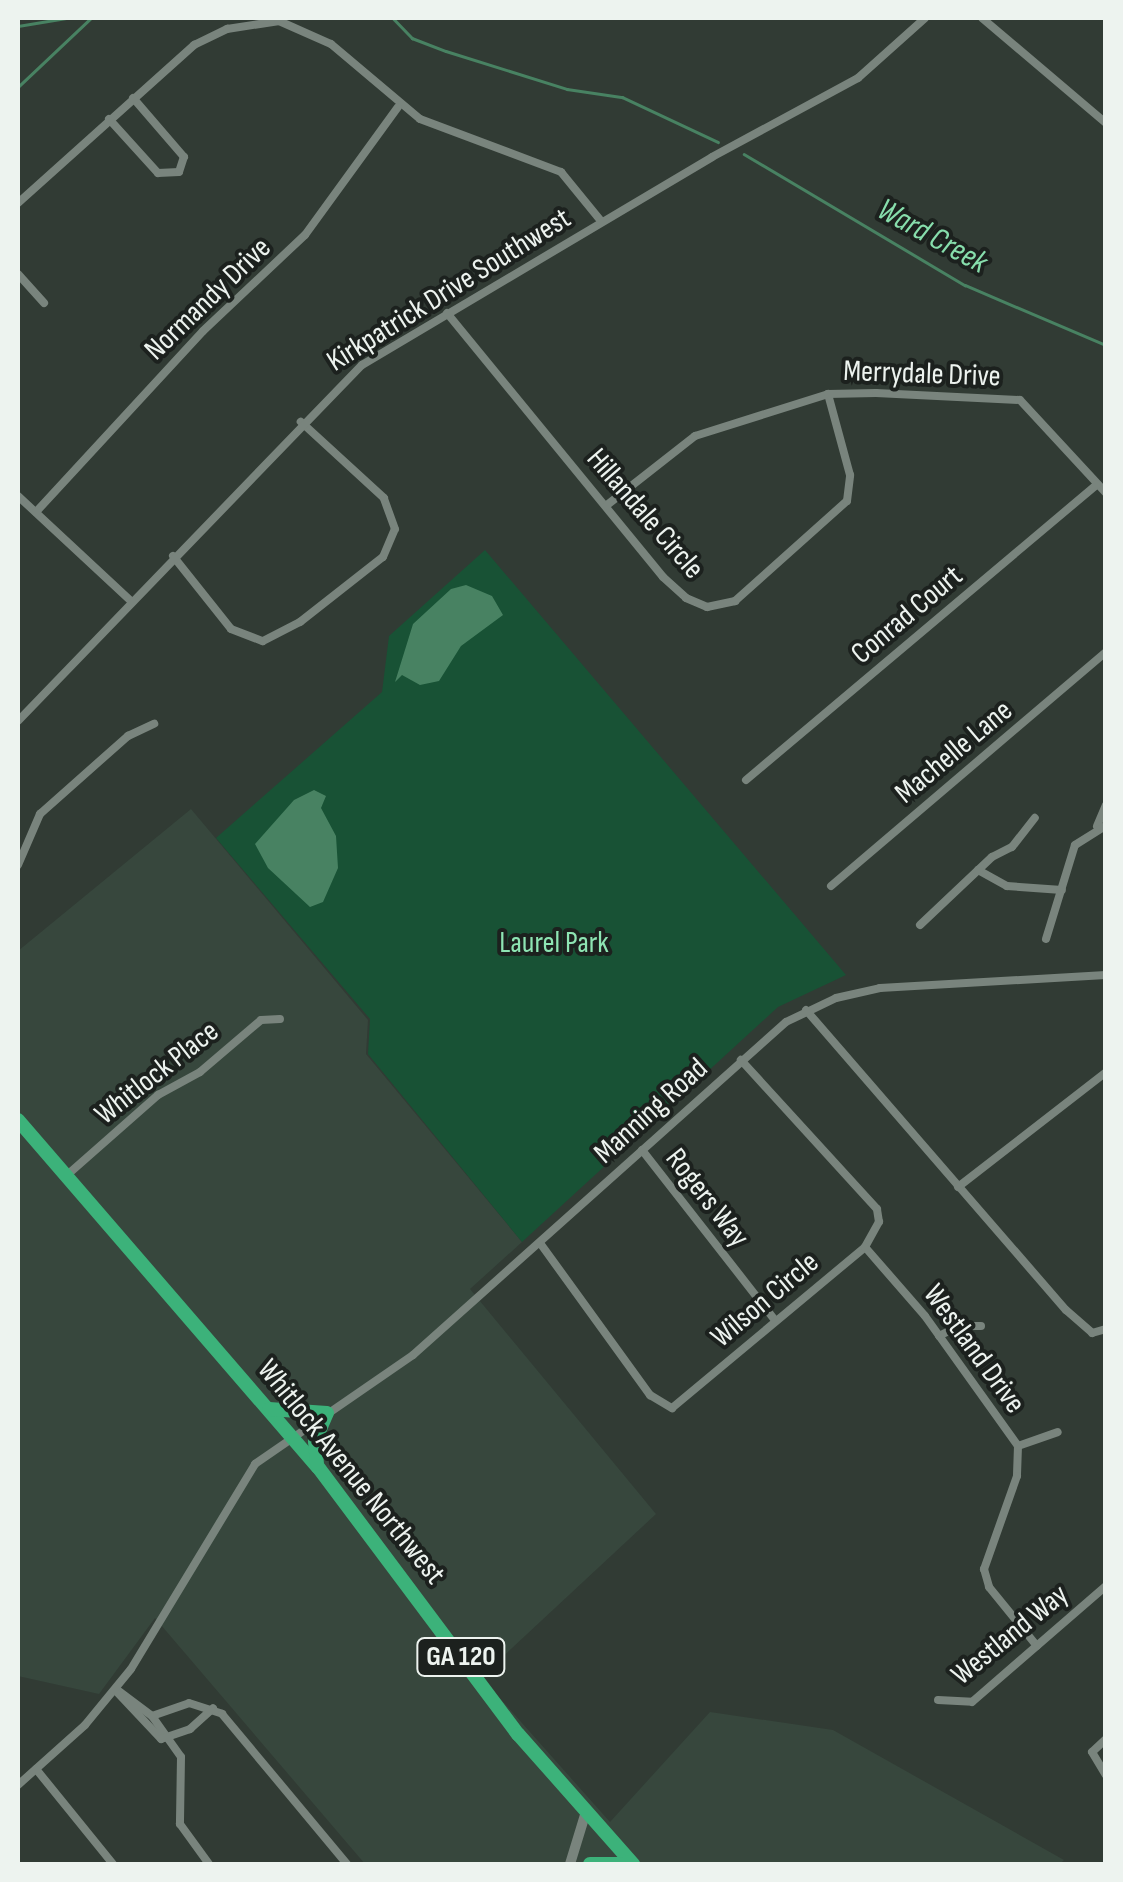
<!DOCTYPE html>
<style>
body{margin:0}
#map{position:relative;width:1123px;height:1882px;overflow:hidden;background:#313b34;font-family:"Sofia Sans Condensed",sans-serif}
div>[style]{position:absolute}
.built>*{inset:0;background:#37473d}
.green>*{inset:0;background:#185235}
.water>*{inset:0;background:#488262}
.stream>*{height:2.5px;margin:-1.25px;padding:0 1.25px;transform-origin:1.25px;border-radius:1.25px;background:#488262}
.minor>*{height:8px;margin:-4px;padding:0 4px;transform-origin:4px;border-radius:4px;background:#79847d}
.tertiary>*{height:10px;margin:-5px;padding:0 5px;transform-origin:5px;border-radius:5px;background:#79847d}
.trunk>*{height:14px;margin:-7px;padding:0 7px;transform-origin:7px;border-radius:7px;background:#3cb27a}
span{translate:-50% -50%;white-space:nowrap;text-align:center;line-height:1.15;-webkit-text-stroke:8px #1c211e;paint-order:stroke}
.shield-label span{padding:2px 8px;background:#1c211e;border:2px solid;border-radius:8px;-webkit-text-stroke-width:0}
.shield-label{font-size:28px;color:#edf3ef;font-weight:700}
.street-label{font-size:30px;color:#edf3ef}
.park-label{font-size:30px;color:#8ee5b3}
.water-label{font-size:32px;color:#87deac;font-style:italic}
.frame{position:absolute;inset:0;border:20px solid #edf3ef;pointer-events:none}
</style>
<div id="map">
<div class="built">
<div style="clip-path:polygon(191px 809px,368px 1020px,366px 1054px,522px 1242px,470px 1289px,656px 1514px,481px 1677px,610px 1822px,710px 1712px,833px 1730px,1064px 1860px,1060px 1864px,365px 1864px,155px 1618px,99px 1694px,18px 1676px,18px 951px)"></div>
</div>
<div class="green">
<div style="clip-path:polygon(485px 550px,846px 975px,778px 1007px,522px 1242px,368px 1054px,370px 1019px,216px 838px,382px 692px,389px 636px)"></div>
</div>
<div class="water">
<div style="clip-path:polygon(466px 585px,492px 596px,503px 615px,461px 646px,439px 681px,420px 685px,402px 675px,395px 682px,413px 624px,451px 589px)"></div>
<div style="clip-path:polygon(314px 790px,326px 796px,321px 808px,336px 836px,338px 868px,323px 902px,310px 907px,268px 868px,255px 844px,294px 800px)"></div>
</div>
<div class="stream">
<div style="left:393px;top:18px;width:28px;rotate:46deg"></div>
<div style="left:412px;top:38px;width:36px;rotate:21deg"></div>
<div style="left:446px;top:51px;width:127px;rotate:17.4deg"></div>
<div style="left:567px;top:89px;width:56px;rotate:8.3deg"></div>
<div style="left:622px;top:97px;width:106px;rotate:25.1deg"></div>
<div style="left:18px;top:26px;width:50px;rotate:-9.3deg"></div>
<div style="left:18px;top:87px;width:100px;rotate:-43.4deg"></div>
<div style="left:744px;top:154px;width:257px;rotate:30.7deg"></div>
<div style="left:965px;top:285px;width:153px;rotate:23.1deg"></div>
</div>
<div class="minor">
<div style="left:982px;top:18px;width:162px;rotate:40.3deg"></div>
<div style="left:109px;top:119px;width:73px;rotate:47.8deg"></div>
<div style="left:158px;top:173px;width:21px;rotate:-3deg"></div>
<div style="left:179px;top:172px;width:16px;rotate:-72deg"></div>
<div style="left:184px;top:157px;width:78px;rotate:-130.8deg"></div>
<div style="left:18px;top:203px;width:237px;rotate:-41.9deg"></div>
<div style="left:194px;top:45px;width:37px;rotate:-26deg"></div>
<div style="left:227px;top:29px;width:53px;rotate:-8.7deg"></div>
<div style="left:279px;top:21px;width:57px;rotate:23.9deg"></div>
<div style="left:331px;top:44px;width:116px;rotate:40.1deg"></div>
<div style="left:420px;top:119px;width:151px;rotate:20.6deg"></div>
<div style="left:561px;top:172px;width:63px;rotate:50.8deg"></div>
<div style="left:18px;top:274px;width:39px;rotate:48deg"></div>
<div style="left:447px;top:313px;width:341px;rotate:50.7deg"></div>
<div style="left:663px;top:577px;width:31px;rotate:42deg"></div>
<div style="left:686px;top:598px;width:23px;rotate:23deg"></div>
<div style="left:707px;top:607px;width:29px;rotate:-12deg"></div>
<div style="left:735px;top:601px;width:150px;rotate:-41.8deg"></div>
<div style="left:847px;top:501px;width:26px;rotate:-83deg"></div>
<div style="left:850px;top:475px;width:84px;rotate:-105.2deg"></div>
<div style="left:18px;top:496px;width:154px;rotate:42.9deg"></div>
<div style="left:607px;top:505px;width:112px;rotate:-38.1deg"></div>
<div style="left:695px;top:436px;width:139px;rotate:-17.5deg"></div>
<div style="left:828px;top:394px;width:48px;rotate:-1.2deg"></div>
<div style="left:876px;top:393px;width:144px;rotate:2.8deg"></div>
<div style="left:1020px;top:400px;width:127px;rotate:47.2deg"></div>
<div style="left:36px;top:512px;width:246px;rotate:-47.3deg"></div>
<div style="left:203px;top:331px;width:140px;rotate:-43.3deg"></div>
<div style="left:305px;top:235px;width:158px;rotate:-54deg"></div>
<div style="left:173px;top:556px;width:93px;rotate:51.5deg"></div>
<div style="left:231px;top:629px;width:34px;rotate:21deg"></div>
<div style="left:263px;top:641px;width:42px;rotate:-27.2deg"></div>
<div style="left:300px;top:622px;width:105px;rotate:-38.1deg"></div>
<div style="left:383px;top:557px;width:30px;rotate:-67deg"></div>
<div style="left:395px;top:529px;width:33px;rotate:-110deg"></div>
<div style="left:384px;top:498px;width:113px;rotate:-137.5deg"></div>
<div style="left:18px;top:721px;width:495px;rotate:-46deg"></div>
<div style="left:362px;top:365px;width:407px;rotate:-30.7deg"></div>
<div style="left:712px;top:157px;width:166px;rotate:-28.4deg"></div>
<div style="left:858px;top:78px;width:90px;rotate:-41.8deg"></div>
<div style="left:746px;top:780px;width:459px;rotate:-40.1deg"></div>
<div style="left:1097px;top:826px;width:23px;rotate:-67deg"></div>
<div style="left:18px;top:865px;width:56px;rotate:-66.7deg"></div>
<div style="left:40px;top:814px;width:118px;rotate:-41.6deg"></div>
<div style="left:128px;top:736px;width:29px;rotate:-25deg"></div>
<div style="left:978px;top:870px;width:33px;rotate:29deg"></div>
<div style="left:1007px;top:886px;width:55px;rotate:4.2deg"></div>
<div style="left:831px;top:886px;width:361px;rotate:-40.4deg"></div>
<div style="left:920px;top:925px;width:99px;rotate:-43.4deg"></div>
<div style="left:992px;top:857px;width:22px;rotate:-27deg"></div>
<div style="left:1012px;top:847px;width:37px;rotate:-52deg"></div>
<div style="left:1046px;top:939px;width:98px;rotate:-72.9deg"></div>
<div style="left:1075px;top:845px;width:36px;rotate:-32deg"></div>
<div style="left:806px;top:1010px;width:397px;rotate:49.1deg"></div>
<div style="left:1066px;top:1310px;width:35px;rotate:41deg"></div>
<div style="left:1092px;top:1333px;width:15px;rotate:-16deg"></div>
<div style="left:642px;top:1150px;width:216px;rotate:52deg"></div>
<div style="left:66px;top:1176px;width:123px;rotate:-41.4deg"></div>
<div style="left:158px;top:1095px;width:48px;rotate:-28.7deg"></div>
<div style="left:200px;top:1072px;width:80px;rotate:-40.4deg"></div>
<div style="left:261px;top:1020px;width:19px;rotate:-3deg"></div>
<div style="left:958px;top:1187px;width:187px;rotate:-37.8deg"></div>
<div style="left:540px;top:1243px;width:188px;rotate:54.1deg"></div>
<div style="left:650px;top:1395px;width:26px;rotate:31deg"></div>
<div style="left:672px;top:1408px;width:251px;rotate:-39.8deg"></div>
<div style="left:865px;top:1247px;width:29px;rotate:-61deg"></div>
<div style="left:879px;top:1222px;width:13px;rotate:-99deg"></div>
<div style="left:877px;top:1209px;width:202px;rotate:-132.4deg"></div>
<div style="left:865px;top:1247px;width:91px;rotate:49deg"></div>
<div style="left:925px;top:1316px;width:160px;rotate:54.4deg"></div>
<div style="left:1018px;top:1446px;width:30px;rotate:92deg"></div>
<div style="left:1017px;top:1476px;width:99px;rotate:109.5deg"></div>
<div style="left:984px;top:1569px;width:19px;rotate:74deg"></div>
<div style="left:989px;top:1587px;width:76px;rotate:50.9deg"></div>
<div style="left:939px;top:1336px;width:22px;rotate:-27deg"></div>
<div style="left:959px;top:1326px;width:22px"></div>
<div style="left:1018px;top:1446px;width:42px;rotate:-19.3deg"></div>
<div style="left:116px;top:1689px;width:45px;rotate:36.9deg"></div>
<div style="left:152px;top:1716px;width:50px;rotate:54.7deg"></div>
<div style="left:181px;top:1757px;width:67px;rotate:90.9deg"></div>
<div style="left:180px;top:1824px;width:49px;rotate:54.1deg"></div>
<div style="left:116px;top:1691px;width:66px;rotate:46.8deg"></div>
<div style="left:161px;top:1739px;width:31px;rotate:-19deg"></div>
<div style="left:190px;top:1729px;width:31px;rotate:-42deg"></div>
<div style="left:938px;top:1700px;width:34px;rotate:3deg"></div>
<div style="left:972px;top:1702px;width:177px;rotate:-40.9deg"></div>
<div style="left:152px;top:1716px;width:39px;rotate:-19deg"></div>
<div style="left:189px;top:1703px;width:35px;rotate:18deg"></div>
<div style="left:222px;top:1714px;width:195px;rotate:50.2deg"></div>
<div style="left:1106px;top:1739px;width:19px;rotate:137deg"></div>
<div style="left:1092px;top:1752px;width:27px;rotate:59deg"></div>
<div style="left:36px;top:1769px;width:122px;rotate:51deg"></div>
<div style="left:18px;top:1785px;width:90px;rotate:-41.8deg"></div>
<div style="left:85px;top:1725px;width:72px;rotate:-50.6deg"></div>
<div style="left:131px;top:1669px;width:240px;rotate:-58.8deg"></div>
<div style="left:255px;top:1464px;width:192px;rotate:-34.6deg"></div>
<div style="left:413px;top:1355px;width:500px;rotate:-41.76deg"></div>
<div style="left:786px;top:1022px;width:55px;rotate:-25.6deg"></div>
<div style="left:836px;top:998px;width:45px;rotate:-12.8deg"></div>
<div style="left:880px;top:988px;width:226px;rotate:-3.3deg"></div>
</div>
<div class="tertiary">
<div style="left:570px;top:1864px;width:51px;rotate:-73deg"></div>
</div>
<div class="trunk">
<div style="left:18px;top:1120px;width:459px;rotate:49.2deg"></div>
<div style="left:318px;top:1467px;width:334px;rotate:53.2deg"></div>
<div style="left:518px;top:1734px;width:174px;rotate:48.5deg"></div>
<div style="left:269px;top:1409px;width:58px;rotate:3.9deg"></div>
<div style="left:317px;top:1464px;width:23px;rotate:-95deg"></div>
<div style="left:315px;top:1441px;width:30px;rotate:-67deg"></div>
<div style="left:590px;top:1864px;width:29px"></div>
</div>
<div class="shield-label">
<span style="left:461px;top:1657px">GA 120</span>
</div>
<div class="street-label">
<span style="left:449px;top:290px;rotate:-32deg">Kirkpatrick Drive Southwest</span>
<span style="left:208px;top:299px;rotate:-44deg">Normandy Drive</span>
<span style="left:922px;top:374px;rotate:2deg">Merrydale Drive</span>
<span style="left:645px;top:514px;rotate:49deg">Hillandale Circle</span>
<span style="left:907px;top:615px;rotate:-40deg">Conrad Court</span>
<span style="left:954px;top:752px;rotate:-40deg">Machelle Lane</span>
<span style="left:157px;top:1073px;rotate:-38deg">Whitlock Place</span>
<span style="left:651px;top:1111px;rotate:-42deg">Manning Road</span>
<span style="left:707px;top:1198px;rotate:52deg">Rogers Way</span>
<span style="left:765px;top:1300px;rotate:-40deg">Wilson Circle</span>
<span style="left:974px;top:1349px;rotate:54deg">Westland Drive</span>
<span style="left:351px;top:1472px;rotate:51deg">Whitlock Avenue Northwest</span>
<span style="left:1010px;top:1635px;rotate:-39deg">Westland Way</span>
</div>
<div class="park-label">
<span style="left:554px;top:943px">Laurel Park</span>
</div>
<div class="water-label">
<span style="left:932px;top:237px;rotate:29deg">Ward Creek</span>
</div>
<div class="frame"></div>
</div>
